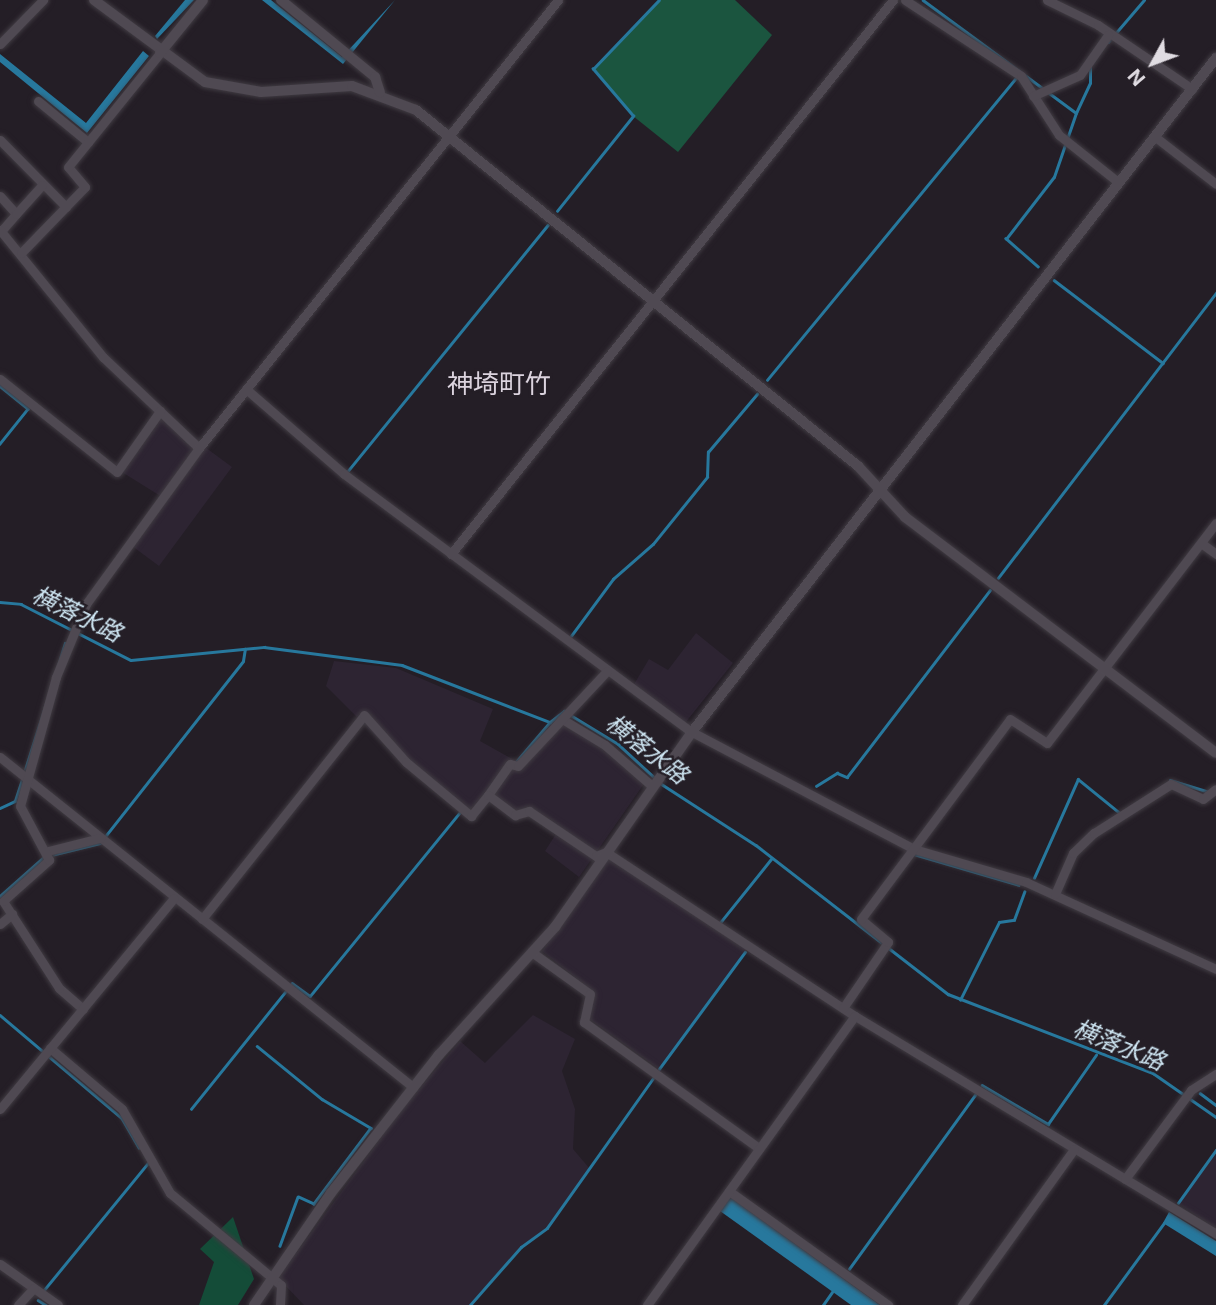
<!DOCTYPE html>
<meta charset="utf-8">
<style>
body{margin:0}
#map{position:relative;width:1216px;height:1305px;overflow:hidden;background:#241e26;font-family:Inter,"Noto Sans JP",sans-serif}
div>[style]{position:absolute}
.built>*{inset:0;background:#2d2432}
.green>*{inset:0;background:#144c38}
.forest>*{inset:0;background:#1b553f}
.water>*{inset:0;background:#27789d}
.stream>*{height:2.5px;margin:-1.25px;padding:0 1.25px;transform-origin:1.25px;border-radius:1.25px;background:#27789d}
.roads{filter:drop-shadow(0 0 2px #403b42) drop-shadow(0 0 2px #403b42)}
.minor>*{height:9px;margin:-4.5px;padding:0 4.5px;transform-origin:4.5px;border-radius:4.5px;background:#4f4952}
.tertiary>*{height:10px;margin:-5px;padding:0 5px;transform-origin:5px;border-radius:5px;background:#4f4952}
span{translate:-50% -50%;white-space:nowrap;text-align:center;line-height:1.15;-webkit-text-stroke:5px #241e26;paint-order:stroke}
.water-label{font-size:24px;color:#cee5f2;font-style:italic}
.quarter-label{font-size:26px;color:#dbd3de}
.north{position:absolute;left:1118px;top:28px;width:70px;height:70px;-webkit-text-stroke:5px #241e26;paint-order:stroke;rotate:229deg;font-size:19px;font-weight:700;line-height:28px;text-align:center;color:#e0dce2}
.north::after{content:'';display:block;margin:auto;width:24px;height:32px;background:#e0dce2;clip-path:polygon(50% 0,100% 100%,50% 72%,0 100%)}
</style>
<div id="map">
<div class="built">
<div style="clip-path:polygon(156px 411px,232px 467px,159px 566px,128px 543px,162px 497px,117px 469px)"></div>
<div style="clip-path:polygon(696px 633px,733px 663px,685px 723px,633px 686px,649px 659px,668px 670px)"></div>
<div style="clip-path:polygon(334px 661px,396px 668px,493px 709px,480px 741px,516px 761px,558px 713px,648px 778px,579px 877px,545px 851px,556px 834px,528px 815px,513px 817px,489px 799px,471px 820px,404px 764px,326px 686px)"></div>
<div style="clip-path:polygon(613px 853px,749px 946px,659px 1069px,588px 1018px,595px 993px,542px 951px)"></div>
<div style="clip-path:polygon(533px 1015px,575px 1039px,562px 1071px,575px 1109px,573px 1149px,590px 1169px,547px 1228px,521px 1247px,470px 1305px,304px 1305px,278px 1278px,403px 1108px,460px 1041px,485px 1063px)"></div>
<div style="clip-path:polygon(1216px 1150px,1216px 1229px,1178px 1203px)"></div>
</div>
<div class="green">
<div style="clip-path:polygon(233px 1217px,254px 1279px,238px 1305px,199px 1305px,214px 1262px,200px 1249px)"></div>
</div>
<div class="forest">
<div style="clip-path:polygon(659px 0,735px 0,772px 35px,678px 152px,633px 116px,593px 69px)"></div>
</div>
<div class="water">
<div style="clip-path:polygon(185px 0,194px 0,157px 39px,155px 36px)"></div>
<div style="clip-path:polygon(262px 0,271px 0,342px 57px,395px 0,343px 64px)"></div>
<div style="clip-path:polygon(143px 51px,149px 56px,87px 133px,0 62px,0 54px,86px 123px)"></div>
<div style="clip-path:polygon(730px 1197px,880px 1305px,851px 1305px,720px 1211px)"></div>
<div style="clip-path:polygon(1169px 1212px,1216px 1241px,1216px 1256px,1163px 1223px)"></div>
</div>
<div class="stream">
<div style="left:923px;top:0;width:190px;rotate:36.4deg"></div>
<div style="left:1076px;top:113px;width:33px;rotate:-65deg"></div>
<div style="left:1090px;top:83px;width:16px;rotate:-90deg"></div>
<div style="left:1108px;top:42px;width:55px;rotate:-49.4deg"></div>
<div style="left:557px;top:211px;width:122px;rotate:-51.3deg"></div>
<div style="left:633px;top:116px;width:62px;rotate:-130.4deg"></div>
<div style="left:593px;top:69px;width:95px;rotate:-46.3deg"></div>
<div style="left:1038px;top:267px;width:43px;rotate:-138.8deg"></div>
<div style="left:1006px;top:239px;width:78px;rotate:-52.3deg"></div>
<div style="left:1054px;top:177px;width:68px;rotate:-71deg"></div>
<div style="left:1054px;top:280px;width:137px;rotate:37.3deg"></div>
<div style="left:767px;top:380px;width:393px;rotate:-50.5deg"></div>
<div style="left:0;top:386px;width:36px;rotate:39deg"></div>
<div style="left:28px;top:409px;width:45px;rotate:128.7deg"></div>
<div style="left:347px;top:472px;width:318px;rotate:-50.9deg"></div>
<div style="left:998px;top:578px;width:359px;rotate:-52.6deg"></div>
<div style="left:0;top:602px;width:21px;rotate:5deg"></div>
<div style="left:21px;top:604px;width:123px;rotate:27deg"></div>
<div style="left:131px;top:660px;width:134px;rotate:-5.6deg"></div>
<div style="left:264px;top:647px;width:139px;rotate:7.4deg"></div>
<div style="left:402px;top:665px;width:159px;rotate:21.1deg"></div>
<div style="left:550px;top:722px;width:18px;rotate:-38deg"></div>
<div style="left:564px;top:711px;width:63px;rotate:31.4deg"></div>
<div style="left:618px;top:744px;width:50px;rotate:42.6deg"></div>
<div style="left:571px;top:636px;width:71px;rotate:-53.6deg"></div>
<div style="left:613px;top:579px;width:53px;rotate:-41.2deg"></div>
<div style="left:653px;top:544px;width:86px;rotate:-51.1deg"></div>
<div style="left:707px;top:477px;width:25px;rotate:-88deg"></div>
<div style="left:708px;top:452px;width:76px;rotate:-49.8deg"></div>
<div style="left:515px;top:763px;width:52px;rotate:-49.6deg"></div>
<div style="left:24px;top:773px;width:136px;rotate:-72.5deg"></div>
<div style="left:1170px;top:780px;width:39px;rotate:17deg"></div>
<div style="left:660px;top:783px;width:114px;rotate:32.9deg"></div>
<div style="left:756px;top:845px;width:243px;rotate:37.8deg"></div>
<div style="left:948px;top:994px;width:220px;rotate:21.1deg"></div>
<div style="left:1153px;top:1073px;width:77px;rotate:34.9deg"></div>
<div style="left:816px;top:786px;width:25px;rotate:-32deg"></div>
<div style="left:837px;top:773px;width:11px;rotate:22deg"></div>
<div style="left:847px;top:777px;width:235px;rotate:-52.6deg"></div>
<div style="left:0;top:808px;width:17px;rotate:-25deg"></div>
<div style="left:15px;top:801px;width:22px;rotate:-72deg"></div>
<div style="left:914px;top:854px;width:109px;rotate:16.4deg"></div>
<div style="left:51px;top:855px;width:50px;rotate:-13.8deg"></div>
<div style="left:100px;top:843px;width:231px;rotate:-51.8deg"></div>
<div style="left:243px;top:661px;width:12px;rotate:-81deg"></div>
<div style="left:1034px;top:878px;width:108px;rotate:-66deg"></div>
<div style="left:1078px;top:779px;width:55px;rotate:39.1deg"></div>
<div style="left:0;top:896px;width:59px;rotate:-41.6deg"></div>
<div style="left:719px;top:924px;width:83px;rotate:-51.3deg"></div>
<div style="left:292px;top:983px;width:22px;rotate:36deg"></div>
<div style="left:310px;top:996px;width:237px;rotate:-50.8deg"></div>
<div style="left:960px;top:1000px;width:87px;rotate:-63.4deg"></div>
<div style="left:999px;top:922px;width:15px;rotate:-8deg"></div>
<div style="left:1014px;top:920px;width:30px;rotate:-70deg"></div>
<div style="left:0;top:1015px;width:160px;rotate:40.2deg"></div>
<div style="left:122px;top:1118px;width:34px;rotate:60deg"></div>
<div style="left:257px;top:1046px;width:84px;rotate:39.2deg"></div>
<div style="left:322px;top:1099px;width:57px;rotate:30.6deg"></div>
<div style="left:371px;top:1128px;width:95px;rotate:126.9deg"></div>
<div style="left:314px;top:1204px;width:17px;rotate:-156deg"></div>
<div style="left:298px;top:1197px;width:52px;rotate:110.2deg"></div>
<div style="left:659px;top:1069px;width:145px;rotate:-53.7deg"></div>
<div style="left:982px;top:1085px;width:77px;rotate:30.6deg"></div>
<div style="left:1048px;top:1124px;width:84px;rotate:-55.2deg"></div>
<div style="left:1200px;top:1093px;width:20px;rotate:37deg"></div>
<div style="left:191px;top:1109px;width:150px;rotate:-51.2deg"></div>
<div style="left:1178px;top:1203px;width:65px;rotate:-54.4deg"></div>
<div style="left:849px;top:1269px;width:215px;rotate:-54.1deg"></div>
<div style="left:44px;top:1290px;width:164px;rotate:-50.7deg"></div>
<div style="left:38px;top:1300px;width:9px;rotate:32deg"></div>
<div style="left:470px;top:1305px;width:77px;rotate:-48.7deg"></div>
<div style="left:521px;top:1247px;width:32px;rotate:-36deg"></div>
<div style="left:547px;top:1228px;width:185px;rotate:-54.7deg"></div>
<div style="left:823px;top:1305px;width:16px;rotate:-55deg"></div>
<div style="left:1104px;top:1305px;width:102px;rotate:-53.8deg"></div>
</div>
<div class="roads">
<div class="minor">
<div style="left:905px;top:0;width:139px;rotate:33.2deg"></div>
<div style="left:1021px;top:76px;width:70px;rotate:57.2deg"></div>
<div style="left:1059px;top:135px;width:75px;rotate:38.5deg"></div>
<div style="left:1047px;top:0;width:57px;rotate:26.1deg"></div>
<div style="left:1098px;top:25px;width:114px;rotate:34.2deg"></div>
<div style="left:0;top:44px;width:62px;rotate:-45.7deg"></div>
<div style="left:1033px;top:96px;width:51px;rotate:-24.1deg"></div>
<div style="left:1080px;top:75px;width:49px;rotate:-55deg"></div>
<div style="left:38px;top:101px;width:65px;rotate:39.4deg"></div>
<div style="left:1154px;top:136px;width:78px;rotate:37.7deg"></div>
<div style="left:0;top:140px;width:94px;rotate:45.4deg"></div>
<div style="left:0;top:196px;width:24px;rotate:48deg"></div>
<div style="left:16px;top:214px;width:23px;rotate:131deg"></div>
<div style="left:16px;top:214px;width:39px;rotate:-48deg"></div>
<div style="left:0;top:230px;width:164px;rotate:51deg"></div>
<div style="left:103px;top:357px;width:132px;rotate:43.5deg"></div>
<div style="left:21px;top:253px;width:92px;rotate:-45.9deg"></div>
<div style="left:85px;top:187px;width:26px;rotate:-130deg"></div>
<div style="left:68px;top:167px;width:146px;rotate:-51.1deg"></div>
<div style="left:0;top:379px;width:149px;rotate:38.5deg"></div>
<div style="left:117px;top:472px;width:75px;rotate:-54.8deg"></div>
<div style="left:246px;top:389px;width:130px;rotate:40.9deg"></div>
<div style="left:344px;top:474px;width:433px;rotate:36.6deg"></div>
<div style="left:692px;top:732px;width:251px;rotate:27.8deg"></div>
<div style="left:914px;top:849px;width:117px;rotate:16.4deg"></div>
<div style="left:1026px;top:882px;width:209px;rotate:24.6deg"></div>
<div style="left:1201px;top:543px;width:19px;rotate:36deg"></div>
<div style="left:451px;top:554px;width:709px;rotate:-51.42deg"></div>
<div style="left:562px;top:719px;width:50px;rotate:31.2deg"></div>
<div style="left:605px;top:745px;width:62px;rotate:41.1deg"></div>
<div style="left:0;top:757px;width:529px;rotate:38.63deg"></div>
<div style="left:488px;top:795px;width:38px;rotate:-55deg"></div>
<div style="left:510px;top:764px;width:8px;rotate:14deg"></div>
<div style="left:518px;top:766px;width:130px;rotate:-46.9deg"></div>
<div style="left:48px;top:851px;width:54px;rotate:-14deg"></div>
<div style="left:1055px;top:894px;width:45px;rotate:-66.3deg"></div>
<div style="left:1073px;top:853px;width:29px;rotate:-44deg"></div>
<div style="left:1094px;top:833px;width:91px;rotate:-32.5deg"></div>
<div style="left:1171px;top:784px;width:35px;rotate:25deg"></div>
<div style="left:1203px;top:799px;width:16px;rotate:-38deg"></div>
<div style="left:202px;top:919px;width:260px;rotate:-51.5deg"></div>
<div style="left:364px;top:715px;width:63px;rotate:48.2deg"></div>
<div style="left:406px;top:762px;width:85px;rotate:39.7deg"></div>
<div style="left:471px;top:816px;width:27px;rotate:-51deg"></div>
<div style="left:488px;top:795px;width:34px;rotate:37deg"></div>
<div style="left:515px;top:815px;width:15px;rotate:-16deg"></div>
<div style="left:529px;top:811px;width:81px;rotate:33.9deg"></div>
<div style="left:596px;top:856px;width:11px;rotate:-22deg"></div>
<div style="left:606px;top:852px;width:298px;rotate:33.4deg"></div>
<div style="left:855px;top:1016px;width:422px;rotate:31.1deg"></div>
<div style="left:0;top:924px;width:16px;rotate:-40deg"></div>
<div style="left:533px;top:953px;width:70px;rotate:35.7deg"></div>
<div style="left:590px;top:994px;width:29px;rotate:102deg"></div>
<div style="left:584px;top:1022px;width:216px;rotate:35.8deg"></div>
<div style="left:843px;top:1008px;width:80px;rotate:-55.7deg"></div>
<div style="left:888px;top:942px;width:35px;rotate:-140deg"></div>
<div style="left:861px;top:919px;width:249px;rotate:-53.3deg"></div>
<div style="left:1010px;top:719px;width:44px;rotate:33deg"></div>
<div style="left:1047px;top:743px;width:277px;rotate:-52.5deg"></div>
<div style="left:83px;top:1009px;width:32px;rotate:-139deg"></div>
<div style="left:59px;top:988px;width:103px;rotate:-122.8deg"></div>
<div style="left:3px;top:901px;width:62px;rotate:-41.7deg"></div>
<div style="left:49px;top:860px;width:61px;rotate:-118.2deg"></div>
<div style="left:20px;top:806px;width:134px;rotate:-74.4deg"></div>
<div style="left:56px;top:677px;width:79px;rotate:-67.7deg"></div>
<div style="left:86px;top:604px;width:193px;rotate:-54.1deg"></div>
<div style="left:199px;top:448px;width:574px;rotate:-51.29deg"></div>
<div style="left:50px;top:1048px;width:94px;rotate:40.3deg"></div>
<div style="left:122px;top:1109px;width:97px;rotate:60.3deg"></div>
<div style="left:170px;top:1193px;width:144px;rotate:39.7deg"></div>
<div style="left:281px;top:1285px;width:20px;rotate:93deg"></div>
<div style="left:0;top:1109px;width:273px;rotate:-50.5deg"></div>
<div style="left:1125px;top:1179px;width:111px;rotate:-53.4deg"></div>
<div style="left:1191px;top:1090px;width:30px;rotate:-33deg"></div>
<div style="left:729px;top:1191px;width:196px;rotate:35.6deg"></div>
<div style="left:0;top:1264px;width:71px;rotate:35.3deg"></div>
<div style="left:18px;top:1305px;width:23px;rotate:-47deg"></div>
<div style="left:647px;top:1305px;width:356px;rotate:-54.3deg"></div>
<div style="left:962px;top:1305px;width:192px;rotate:-54.3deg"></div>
</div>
<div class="tertiary">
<div style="left:94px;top:0;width:138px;rotate:36.5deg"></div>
<div style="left:205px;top:82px;width:57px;rotate:10.1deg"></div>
<div style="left:261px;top:92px;width:91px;rotate:-3.8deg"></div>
<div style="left:352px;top:86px;width:68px;rotate:20.6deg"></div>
<div style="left:416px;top:110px;width:568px;rotate:38.85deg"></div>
<div style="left:858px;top:466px;width:69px;rotate:47.3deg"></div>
<div style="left:905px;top:517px;width:390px;rotate:37.2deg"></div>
<div style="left:281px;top:0;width:122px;rotate:39.3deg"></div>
<div style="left:375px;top:77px;width:16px;rotate:72deg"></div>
<div style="left:160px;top:53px;width:68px;rotate:-50.9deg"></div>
<div style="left:254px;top:1305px;width:136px;rotate:-55.5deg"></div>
<div style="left:331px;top:1193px;width:175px;rotate:-52deg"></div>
<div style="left:439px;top:1055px;width:173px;rotate:-47.8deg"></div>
<div style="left:555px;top:927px;width:238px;rotate:-54.9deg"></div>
<div style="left:692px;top:732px;width:854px;rotate:-52.14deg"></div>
</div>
</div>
<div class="water-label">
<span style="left:77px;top:614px;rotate:26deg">横落水路</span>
<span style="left:647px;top:749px;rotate:38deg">横落水路</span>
<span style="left:1119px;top:1045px;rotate:22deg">横落水路</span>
</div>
<div class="quarter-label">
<span style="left:499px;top:384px">神埼町竹</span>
</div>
<div class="north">N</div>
</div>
